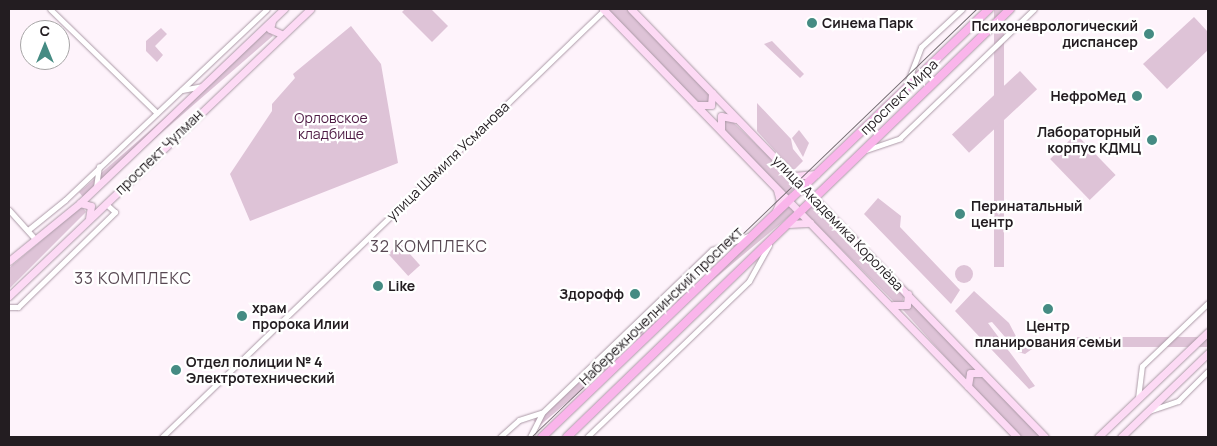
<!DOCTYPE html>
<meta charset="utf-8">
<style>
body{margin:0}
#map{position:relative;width:1217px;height:446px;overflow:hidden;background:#fef3fb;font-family:Manrope,sans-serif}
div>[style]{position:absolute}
.green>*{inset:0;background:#dec3d7;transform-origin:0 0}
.round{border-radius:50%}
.roads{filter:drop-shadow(0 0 1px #ac9aa7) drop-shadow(0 0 1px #ac9aa7)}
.street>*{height:5px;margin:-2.5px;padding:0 2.5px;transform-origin:2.5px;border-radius:2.5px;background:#fff}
.secondary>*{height:7px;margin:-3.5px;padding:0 3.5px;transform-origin:3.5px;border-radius:3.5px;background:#fddaf5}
.primary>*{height:8px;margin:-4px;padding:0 4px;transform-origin:4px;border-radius:4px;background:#fab5eb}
.tram>*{height:1px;margin:-0.5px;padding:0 0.5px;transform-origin:0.5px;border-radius:0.5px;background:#766e74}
.dots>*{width:14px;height:14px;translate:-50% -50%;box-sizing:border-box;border:2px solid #fff;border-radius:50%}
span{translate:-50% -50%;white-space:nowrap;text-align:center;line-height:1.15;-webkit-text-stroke:4.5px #fff;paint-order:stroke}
.poi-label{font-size:14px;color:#231d21;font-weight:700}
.left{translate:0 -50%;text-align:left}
.right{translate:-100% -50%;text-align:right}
.street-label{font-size:14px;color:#231d21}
.park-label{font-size:14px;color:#4f1c45}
.quarter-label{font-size:16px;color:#584853;letter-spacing:1px}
.frame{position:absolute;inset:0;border:10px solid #231d21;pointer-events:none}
.north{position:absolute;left:20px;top:20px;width:50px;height:50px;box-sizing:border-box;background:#fff;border:1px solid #a7a5a6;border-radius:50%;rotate:0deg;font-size:14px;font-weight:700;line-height:20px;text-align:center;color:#231d21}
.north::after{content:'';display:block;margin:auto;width:18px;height:22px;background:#458b83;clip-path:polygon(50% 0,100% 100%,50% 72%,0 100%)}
</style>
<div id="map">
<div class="green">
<div style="clip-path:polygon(405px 9px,431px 9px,448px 26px,432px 42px,402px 12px)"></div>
<div style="clip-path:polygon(607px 9px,627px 9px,711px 95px,710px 102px,701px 104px,683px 88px)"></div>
<div style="left:994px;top:9px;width:10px;height:258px"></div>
<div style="clip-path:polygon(1194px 17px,1208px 32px,1208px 50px,1167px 89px,1143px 64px)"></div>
<div style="clip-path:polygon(351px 26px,381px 64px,398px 163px,250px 221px,230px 174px,272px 111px,272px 104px,295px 78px,293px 74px)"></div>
<div style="clip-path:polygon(161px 28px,167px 34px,155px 46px,163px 55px,157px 62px,146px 51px,146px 41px)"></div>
<div style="left:267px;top:29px;width:9px;height:249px;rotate:49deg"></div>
<div style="clip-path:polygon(772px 41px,804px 74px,800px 78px,764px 44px)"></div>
<div style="left:1020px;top:71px;width:25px;height:93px;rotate:47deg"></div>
<div style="clip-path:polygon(757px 103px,791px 139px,793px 149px,803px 161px,793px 171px,757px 131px)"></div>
<div style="clip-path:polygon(730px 119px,798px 185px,788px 195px,723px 128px,723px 120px)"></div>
<div style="clip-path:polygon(799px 130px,809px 143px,803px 157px,792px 138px)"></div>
<div style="left:1076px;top:134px;width:57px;height:36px;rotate:46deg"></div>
<div style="clip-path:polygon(878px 198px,901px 216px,900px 227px,960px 290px,951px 304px,864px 214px)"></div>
<div style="clip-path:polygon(814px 202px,904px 296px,902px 303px,894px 302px,804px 212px)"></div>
<div style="left:790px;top:205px;width:8px;height:335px;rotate:50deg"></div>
<div style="clip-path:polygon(82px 206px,86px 212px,9px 289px,9px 268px)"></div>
<div style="left:400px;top:243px;width:30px;height:16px;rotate:48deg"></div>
<div class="round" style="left:955px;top:265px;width:18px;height:18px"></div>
<div style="clip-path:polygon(974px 291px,1009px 323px,1021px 346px,1032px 349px,1025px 354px,1018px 352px,992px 322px,988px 323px,1035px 386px,1029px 389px,955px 311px)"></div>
<div style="clip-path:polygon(911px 303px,975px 368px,964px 378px,903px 310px)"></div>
<div style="left:1208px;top:337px;width:10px;height:144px;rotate:90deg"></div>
<div style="clip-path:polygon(980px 374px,1041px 437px,1020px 437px,971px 385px,973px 375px)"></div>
</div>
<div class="roads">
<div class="street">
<div style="left:50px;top:9px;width:149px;rotate:44.2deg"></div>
<div style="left:906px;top:86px;width:42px;rotate:-69deg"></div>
<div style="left:921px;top:47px;width:56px;rotate:-42.8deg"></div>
<div style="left:182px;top:90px;width:21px;rotate:-11deg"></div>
<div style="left:866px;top:150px;width:36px;rotate:-19deg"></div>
<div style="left:900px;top:138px;width:186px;rotate:-43.9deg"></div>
<div style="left:96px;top:187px;width:21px;rotate:-82deg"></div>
<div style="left:9px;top:210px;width:38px;rotate:48deg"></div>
<div style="left:28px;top:230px;width:48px;rotate:-39deg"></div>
<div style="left:65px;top:200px;width:278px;rotate:-43.4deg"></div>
<div style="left:9px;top:307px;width:9px"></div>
<div style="left:18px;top:307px;width:136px;rotate:-44.4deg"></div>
<div style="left:115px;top:212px;width:13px;rotate:-138deg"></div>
<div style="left:1138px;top:398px;width:32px;rotate:-83deg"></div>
<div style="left:1142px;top:366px;width:91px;rotate:-43.7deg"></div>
<div style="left:1149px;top:411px;width:31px;rotate:-19deg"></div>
<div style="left:1178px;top:401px;width:42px;rotate:-45deg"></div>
<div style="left:162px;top:437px;width:615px;rotate:-44.01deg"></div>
<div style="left:500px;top:437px;width:25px;rotate:-42deg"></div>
<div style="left:519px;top:420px;width:23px;rotate:-18deg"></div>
<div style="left:530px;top:437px;width:27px;rotate:-63deg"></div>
<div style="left:542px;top:413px;width:236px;rotate:-43.8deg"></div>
<div style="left:712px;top:250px;width:42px;rotate:-21deg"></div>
<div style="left:587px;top:437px;width:225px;rotate:-43.9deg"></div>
<div style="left:749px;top:281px;width:41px;rotate:-60.9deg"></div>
</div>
<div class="secondary">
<div style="left:603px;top:9px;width:595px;rotate:45.95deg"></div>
<div style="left:631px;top:9px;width:595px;rotate:45.95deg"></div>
<div style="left:272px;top:21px;width:8px;rotate:104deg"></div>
<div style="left:270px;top:29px;width:12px;rotate:24deg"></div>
<div style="left:696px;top:105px;width:15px"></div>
<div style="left:711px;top:105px;width:12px;rotate:-85deg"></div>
<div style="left:721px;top:129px;width:13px;rotate:-90deg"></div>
<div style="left:721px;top:116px;width:14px;rotate:12deg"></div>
<div style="left:793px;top:176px;width:23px;rotate:-5deg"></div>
<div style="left:80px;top:203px;width:11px;rotate:15deg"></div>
<div style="left:91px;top:206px;width:12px;rotate:99deg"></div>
<div style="left:775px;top:213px;width:13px;rotate:-67deg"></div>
<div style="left:780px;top:201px;width:11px;rotate:-105deg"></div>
<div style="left:788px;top:224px;width:22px;rotate:-3deg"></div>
<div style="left:9px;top:261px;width:92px;rotate:-39.2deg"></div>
<div style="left:80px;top:203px;width:282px;rotate:-43.6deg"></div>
<div style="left:9px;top:296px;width:416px;rotate:-43.6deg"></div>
<div style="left:893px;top:305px;width:14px"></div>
<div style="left:907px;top:305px;width:11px;rotate:-85deg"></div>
<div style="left:968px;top:386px;width:13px;rotate:-81deg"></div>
<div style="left:970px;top:373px;width:12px"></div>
<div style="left:1098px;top:437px;width:152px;rotate:-43.7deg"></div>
<div style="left:1121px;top:437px;width:121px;rotate:-44deg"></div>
</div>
<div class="primary">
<div style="left:542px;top:437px;width:619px;rotate:-43.76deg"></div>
<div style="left:567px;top:437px;width:616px;rotate:-44.01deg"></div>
</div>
</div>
<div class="tram">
<div style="left:531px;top:437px;width:617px;rotate:-43.88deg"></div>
</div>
<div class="dots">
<div style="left:812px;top:23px;background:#458b83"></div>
<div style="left:1149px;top:34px;background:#458b83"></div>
<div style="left:1137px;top:96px;background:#458b83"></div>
<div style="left:1152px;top:140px;background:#458b83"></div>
<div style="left:960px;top:214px;background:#458b83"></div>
<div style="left:378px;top:286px;background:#458b83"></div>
<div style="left:635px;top:294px;background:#458b83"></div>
<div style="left:1048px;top:309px;background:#458b83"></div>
<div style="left:242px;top:316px;background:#458b83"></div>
<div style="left:176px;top:370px;background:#458b83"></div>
</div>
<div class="poi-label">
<span class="left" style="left:822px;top:23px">Синема Парк</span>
<span class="right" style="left:1138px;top:34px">Психоневрологический<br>диспансер</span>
<span class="right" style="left:1126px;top:96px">НефроМед</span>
<span class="right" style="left:1141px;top:140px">Лабораторный<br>корпус КДМЦ</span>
<span class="left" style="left:971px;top:214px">Перинатальный<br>центр</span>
<span class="left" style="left:388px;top:286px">Like</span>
<span class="right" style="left:624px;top:294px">Здорофф</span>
<span class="left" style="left:252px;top:316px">храм<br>пророка Илии</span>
<span style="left:1048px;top:334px">Центр<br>планирования семьи</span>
<span class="left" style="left:186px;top:370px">Отдел полиции № 4<br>Электротехнический</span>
</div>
<div class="street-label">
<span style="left:899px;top:97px;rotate:-44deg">проспект Мира</span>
<span style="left:159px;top:152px;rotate:-44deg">проспект Чулман</span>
<span style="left:448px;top:161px;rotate:-44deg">улица Шамиля Усманова</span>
<span style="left:838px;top:223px;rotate:46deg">улица Академика Королёва</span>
<span style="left:661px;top:306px;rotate:-44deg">Набережночелнинский проспект</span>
</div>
<div class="park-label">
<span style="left:331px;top:126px">Орловское<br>кладбище</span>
</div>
<div class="quarter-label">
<span style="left:429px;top:246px">32 КОМПЛЕКС</span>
<span style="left:133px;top:278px">33 КОМПЛЕКС</span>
</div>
<div class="frame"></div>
<div class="north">С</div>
</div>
